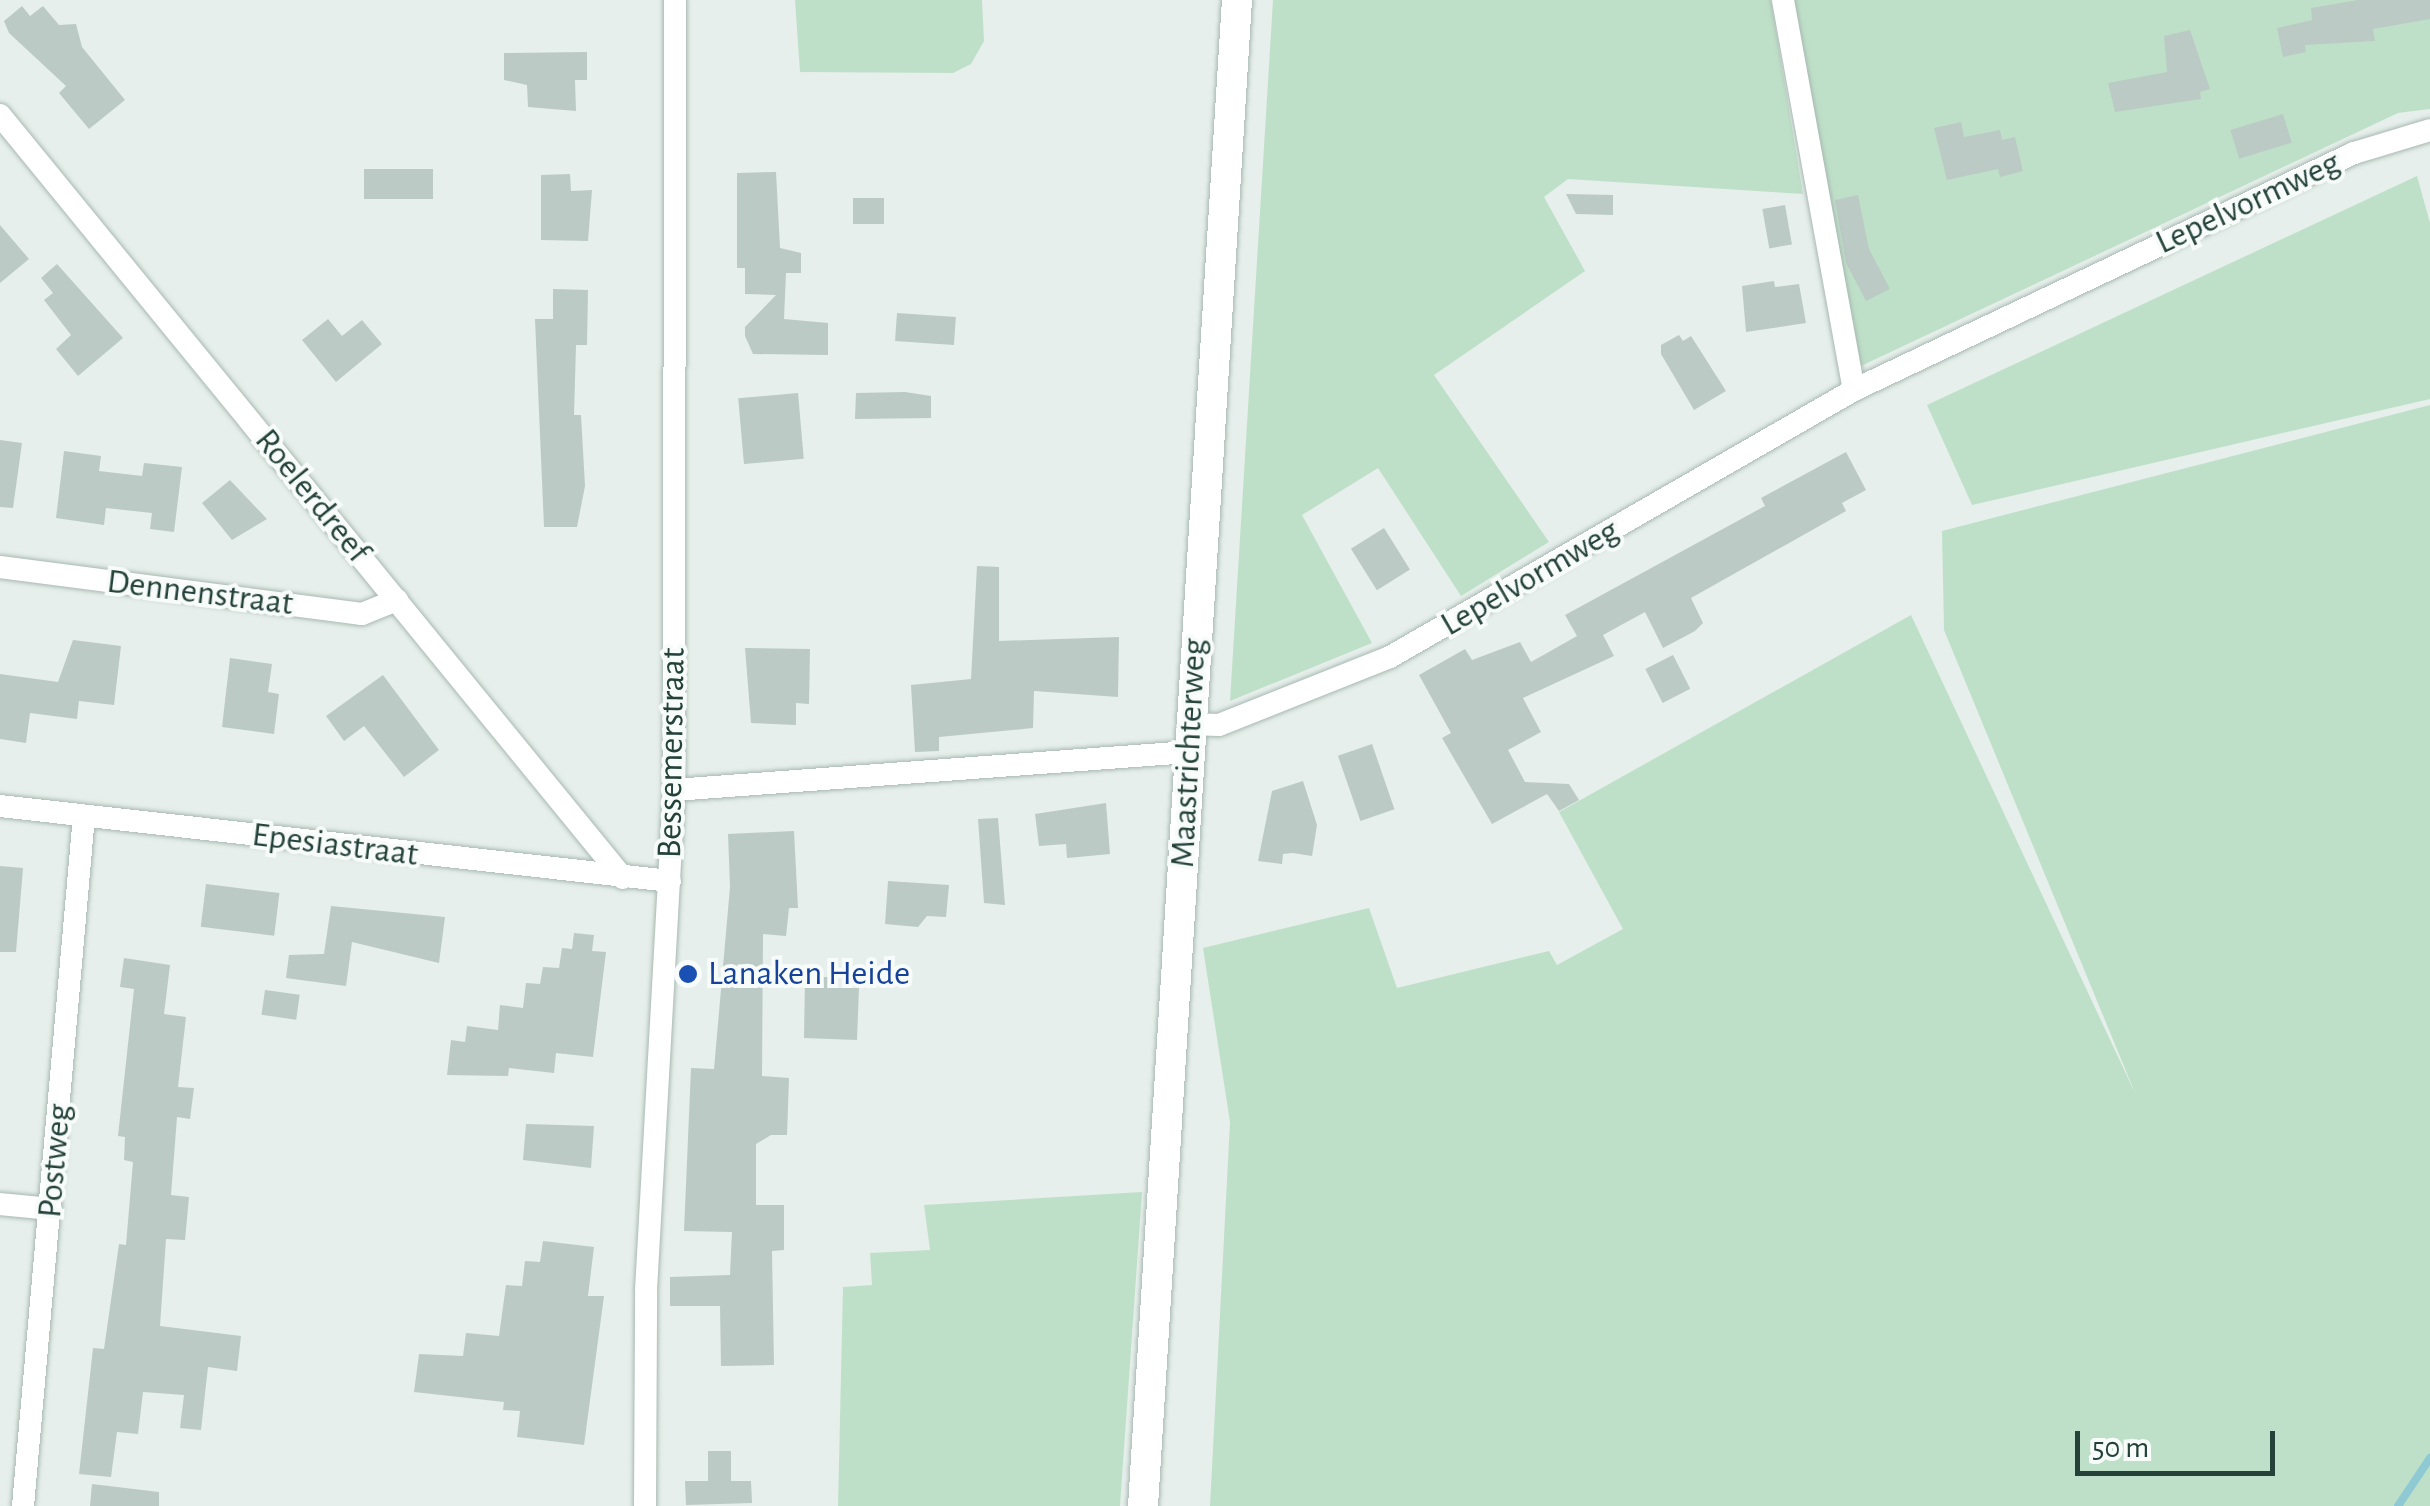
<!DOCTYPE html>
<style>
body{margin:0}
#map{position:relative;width:2430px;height:1506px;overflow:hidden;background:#e6efeb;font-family:"Alegreya Sans",sans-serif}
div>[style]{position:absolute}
.green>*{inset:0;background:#bfe0c8}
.stream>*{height:8px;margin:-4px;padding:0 4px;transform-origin:4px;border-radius:4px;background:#8ec9d4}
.building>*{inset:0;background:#bbcac4;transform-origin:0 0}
.roads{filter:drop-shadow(0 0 2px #a8b8b2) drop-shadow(0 0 2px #a8b8b2)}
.minor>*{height:22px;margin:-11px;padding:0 11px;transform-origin:11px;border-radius:11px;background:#fff}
.secondary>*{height:30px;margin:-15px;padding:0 15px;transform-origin:15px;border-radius:15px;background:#fff}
.dots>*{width:28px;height:28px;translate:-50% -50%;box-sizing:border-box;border:5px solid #f7fbf9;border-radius:50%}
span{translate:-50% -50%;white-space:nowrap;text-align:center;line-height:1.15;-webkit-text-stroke:8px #f7fbf9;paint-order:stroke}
.street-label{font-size:35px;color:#24423a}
.transit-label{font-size:35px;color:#164399}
.left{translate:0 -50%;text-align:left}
.scale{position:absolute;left:2075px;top:1431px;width:200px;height:45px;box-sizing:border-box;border:5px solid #24423a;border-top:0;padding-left:12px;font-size:30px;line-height:35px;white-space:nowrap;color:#24423a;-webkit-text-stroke:8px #f7fbf9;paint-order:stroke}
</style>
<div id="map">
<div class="green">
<div style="clip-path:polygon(795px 0,982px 0,984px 41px,971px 64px,953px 73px,800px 72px)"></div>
<div style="clip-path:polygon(1273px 0,1771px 0,1803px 194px,1568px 179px,1544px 197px,1585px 271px,1434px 375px,1549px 542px,1461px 596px,1378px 468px,1302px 515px,1372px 643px,1230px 701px)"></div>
<div style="clip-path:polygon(1793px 0,2430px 0,2430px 109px,2398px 113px,1861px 366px)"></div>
<div style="clip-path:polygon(2417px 176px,2430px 223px,2430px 399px,1972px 505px,1927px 405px)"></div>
<div style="clip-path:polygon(2430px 405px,2430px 1506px,1210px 1506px,1230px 1122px,1203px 948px,1369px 908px,1397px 988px,1549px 951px,1557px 965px,1623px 929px,1559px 812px,1911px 615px,2135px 1093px,1944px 630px,1942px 531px)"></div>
<div style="clip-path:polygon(1142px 1192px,1120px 1506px,838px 1506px,843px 1287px,872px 1285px,870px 1253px,930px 1250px,924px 1205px)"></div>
</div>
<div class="stream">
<div style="left:2398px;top:1506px;width:58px;rotate:-56.3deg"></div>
</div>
<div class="building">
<div style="clip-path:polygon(2358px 0,2430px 0,2430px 19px,2373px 29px,2375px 41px,2305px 45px,2306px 52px,2283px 57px,2277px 28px,2312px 20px,2311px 8px)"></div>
<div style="clip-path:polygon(22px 6px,30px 16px,43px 6px,59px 25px,76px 24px,82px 47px,125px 100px,89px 129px,59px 93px,66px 86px,9px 33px,4px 21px)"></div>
<div style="clip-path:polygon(2190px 30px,2210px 89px,2200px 92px,2201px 99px,2115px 112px,2108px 83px,2167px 72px,2164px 36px)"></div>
<div style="clip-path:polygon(587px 52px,587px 80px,575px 80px,576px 111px,528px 107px,527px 85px,504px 80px,504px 53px)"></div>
<div style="left:2283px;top:114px;width:30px;height:55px;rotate:73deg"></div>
<div style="clip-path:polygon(1961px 122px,1964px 137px,2000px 130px,2002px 140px,2015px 137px,2023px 171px,2000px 177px,1998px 169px,1947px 180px,1934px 128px)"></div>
<div style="left:433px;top:169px;width:30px;height:69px;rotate:90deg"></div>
<div style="clip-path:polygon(776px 172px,780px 248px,801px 253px,801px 273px,786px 273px,784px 319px,828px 323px,828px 355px,753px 354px,745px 336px,745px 327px,776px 295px,745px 294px,745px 268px,737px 268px,737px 173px)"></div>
<div style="clip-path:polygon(570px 174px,571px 191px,592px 190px,588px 241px,541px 240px,541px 175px)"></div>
<div style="clip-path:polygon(1566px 194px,1613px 195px,1613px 215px,1576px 214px)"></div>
<div style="clip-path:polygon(1858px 195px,1869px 249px,1890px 289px,1866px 301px,1846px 263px,1835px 200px)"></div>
<div style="left:853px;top:198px;width:31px;height:26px"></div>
<div style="left:1785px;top:205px;width:40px;height:23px;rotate:80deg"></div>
<div style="clip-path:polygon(0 225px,29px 259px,0 283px)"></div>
<div style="clip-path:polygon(57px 264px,123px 338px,78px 376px,56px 349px,71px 335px,44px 300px,53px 293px,41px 278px)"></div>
<div style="clip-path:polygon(1774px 281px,1775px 287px,1799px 284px,1806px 323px,1746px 332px,1742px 286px)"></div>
<div style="clip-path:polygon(553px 289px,588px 290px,587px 345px,576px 345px,574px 415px,581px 415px,585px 486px,577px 527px,544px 527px,535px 319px,553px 319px)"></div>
<div style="left:897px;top:313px;width:59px;height:28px;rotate:4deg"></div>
<div style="clip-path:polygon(328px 319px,342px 336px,362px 320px,382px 344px,336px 382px,302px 340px)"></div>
<div style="clip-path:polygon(1679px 335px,1683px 341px,1691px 336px,1726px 391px,1694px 410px,1661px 354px,1661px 345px)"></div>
<div style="clip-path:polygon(905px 392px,931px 396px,931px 418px,855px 419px,856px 393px)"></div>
<div style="left:798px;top:393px;width:66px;height:60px;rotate:85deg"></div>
<div style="clip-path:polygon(0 440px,22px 443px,13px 508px,0 507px)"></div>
<div style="clip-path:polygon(64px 451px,101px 456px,99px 471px,142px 476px,144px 463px,182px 467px,174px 532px,150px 529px,152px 513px,106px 508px,104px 525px,56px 518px)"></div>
<div style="clip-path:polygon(1846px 452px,1866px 490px,1842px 503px,1846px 511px,1691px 598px,1703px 623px,1695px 631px,1663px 648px,1645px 612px,1603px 635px,1614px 656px,1523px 698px,1541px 732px,1508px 750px,1525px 782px,1569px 784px,1579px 800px,1559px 811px,1547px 794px,1492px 824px,1442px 738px,1451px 733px,1419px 675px,1465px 649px,1472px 660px,1520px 642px,1531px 662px,1577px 636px,1565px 615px,1765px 506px,1761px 498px)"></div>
<div style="clip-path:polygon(230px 480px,267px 519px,232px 540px,202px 503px)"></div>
<div style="left:1384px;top:528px;width:49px;height:39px;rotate:58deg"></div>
<div style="clip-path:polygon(977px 566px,999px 567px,999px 641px,1119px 637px,1118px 697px,1034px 691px,1033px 728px,939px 737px,939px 751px,915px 752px,911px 685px,971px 679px)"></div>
<div style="clip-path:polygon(73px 640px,121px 646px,114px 705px,79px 701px,77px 719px,30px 713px,26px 743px,0 739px,0 674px,58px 682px)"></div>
<div style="clip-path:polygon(745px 648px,810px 649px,809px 704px,796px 703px,796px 725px,751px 723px)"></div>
<div style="left:1673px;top:655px;width:38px;height:31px;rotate:63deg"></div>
<div style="clip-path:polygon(230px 658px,272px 664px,268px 692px,279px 694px,274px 734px,222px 727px)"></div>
<div style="clip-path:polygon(383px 675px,439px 750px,404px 777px,364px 726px,344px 741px,326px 716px)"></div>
<div style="left:1372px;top:744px;width:69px;height:36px;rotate:71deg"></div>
<div style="clip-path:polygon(1303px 781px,1317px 825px,1312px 856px,1293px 853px,1283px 854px,1282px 864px,1258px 861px,1272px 791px)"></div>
<div style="clip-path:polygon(1106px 803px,1110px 854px,1067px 858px,1066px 844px,1039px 846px,1035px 814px)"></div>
<div style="clip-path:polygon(998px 818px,1002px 868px,1005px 905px,984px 903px,978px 819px)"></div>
<div style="clip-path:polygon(794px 831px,798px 908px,789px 908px,786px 936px,763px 934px,762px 1076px,789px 1078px,787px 1135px,771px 1135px,756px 1144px,756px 1205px,784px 1205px,784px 1250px,772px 1251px,774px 1365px,721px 1366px,720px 1306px,670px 1306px,670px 1277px,730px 1275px,732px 1232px,684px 1231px,691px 1068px,714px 1069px,730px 887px,728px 834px)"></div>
<div style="clip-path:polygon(0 866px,23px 868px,16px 952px,0 952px)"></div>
<div style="clip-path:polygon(888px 881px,949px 885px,946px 917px,927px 916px,918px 927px,885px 924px)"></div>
<div style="left:206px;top:884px;width:74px;height:43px;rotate:7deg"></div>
<div style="clip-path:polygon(331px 906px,445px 917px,439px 963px,352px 942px,346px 986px,286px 978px,289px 955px,324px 954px)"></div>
<div style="clip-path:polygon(574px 933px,594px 935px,592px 951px,606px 952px,593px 1057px,556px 1053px,554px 1073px,509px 1068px,508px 1076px,447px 1075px,451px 1040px,465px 1042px,467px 1026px,498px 1030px,500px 1005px,523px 1008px,526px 983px,540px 984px,543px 967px,559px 968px,562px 948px,572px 949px)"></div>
<div style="clip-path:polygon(124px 958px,170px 965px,164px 1014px,186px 1017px,178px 1087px,194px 1088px,190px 1119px,177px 1117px,171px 1195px,189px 1197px,185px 1240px,166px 1239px,160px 1326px,241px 1336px,237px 1371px,208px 1367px,201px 1430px,180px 1428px,184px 1395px,143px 1392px,138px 1434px,117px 1432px,111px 1477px,79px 1474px,93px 1348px,104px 1349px,119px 1244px,126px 1245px,133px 1162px,124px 1160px,125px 1137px,118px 1136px,134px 989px,120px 987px)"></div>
<div style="clip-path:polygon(805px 977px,834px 977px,834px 988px,859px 988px,857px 1040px,804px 1038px)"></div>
<div style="left:265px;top:990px;width:35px;height:25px;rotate:8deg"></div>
<div style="clip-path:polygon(526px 1124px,594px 1126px,591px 1168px,523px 1160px)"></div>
<div style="clip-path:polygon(543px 1241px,594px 1247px,588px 1296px,604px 1296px,584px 1445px,517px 1437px,520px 1411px,503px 1410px,504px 1402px,414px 1392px,419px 1354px,463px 1356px,466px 1333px,499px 1336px,506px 1285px,522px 1286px,525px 1261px,540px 1262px)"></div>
<div style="clip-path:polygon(708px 1451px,731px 1451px,731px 1481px,751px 1481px,752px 1503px,686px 1505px,685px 1481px,708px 1481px)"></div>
<div style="clip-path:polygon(92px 1484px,159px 1492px,159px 1506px,90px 1506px)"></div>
</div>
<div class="roads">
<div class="minor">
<div style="left:1783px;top:0;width:396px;rotate:79.7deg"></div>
<div style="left:0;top:115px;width:985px;rotate:50.77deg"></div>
<div style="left:0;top:567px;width:365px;rotate:7.4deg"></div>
<div style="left:362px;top:614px;width:38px;rotate:-22deg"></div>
<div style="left:1190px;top:724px;width:29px;rotate:2deg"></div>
<div style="left:1219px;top:725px;width:184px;rotate:-21.7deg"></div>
<div style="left:1390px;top:657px;width:535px;rotate:-29.92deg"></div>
<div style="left:1854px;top:390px;width:553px;rotate:-25.36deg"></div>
<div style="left:2354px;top:153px;width:79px;rotate:-16.8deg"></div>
<div style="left:674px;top:790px;width:516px;rotate:-4.22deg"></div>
<div style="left:0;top:806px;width:674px;rotate:6.39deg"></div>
<div style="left:0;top:1204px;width:51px;rotate:5.6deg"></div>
<div style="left:23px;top:1506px;width:693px;rotate:-84.95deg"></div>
<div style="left:645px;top:1506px;width:216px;rotate:-89.7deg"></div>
<div style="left:646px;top:1290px;width:501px;rotate:-86.79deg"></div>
<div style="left:674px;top:790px;width:790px;rotate:-89.93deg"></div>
</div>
<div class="secondary">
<div style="left:1143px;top:1506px;width:1509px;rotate:-86.43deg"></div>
</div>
</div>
<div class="dots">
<div style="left:688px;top:974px;background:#1a4fb4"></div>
</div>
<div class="street-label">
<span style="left:2248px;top:203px;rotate:-25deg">Lepelvormweg</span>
<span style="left:312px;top:496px;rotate:51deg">Roelerdreef</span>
<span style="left:1530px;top:578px;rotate:-30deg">Lepelvormweg</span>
<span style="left:200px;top:593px;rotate:7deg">Dennenstraat</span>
<span style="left:672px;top:753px;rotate:-89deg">Bessemerstraat</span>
<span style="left:1189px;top:753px;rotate:-87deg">Maastrichterweg</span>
<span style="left:335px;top:845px;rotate:7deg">Epesiastraat</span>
<span style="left:55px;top:1161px;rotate:-85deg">Postweg</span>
</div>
<div class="transit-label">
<span class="left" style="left:708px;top:974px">Lanaken Heide</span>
</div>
<div class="scale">50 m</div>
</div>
